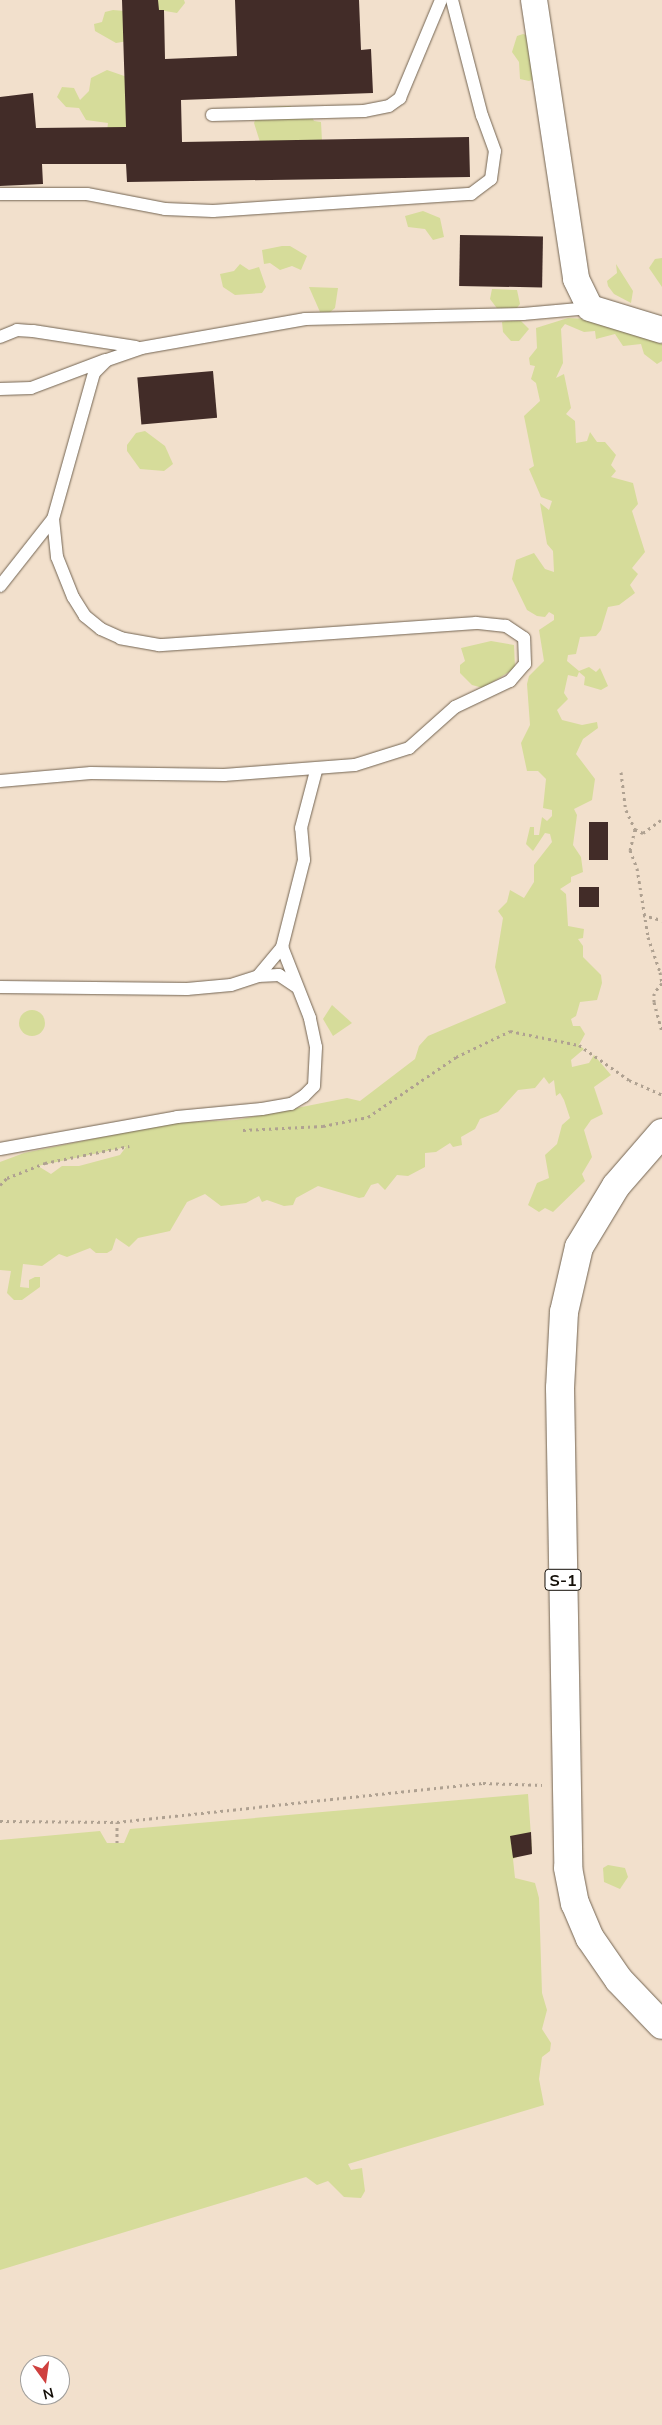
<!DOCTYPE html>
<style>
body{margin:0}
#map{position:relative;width:662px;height:2425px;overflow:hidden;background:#f2e0cc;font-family:Mulish,sans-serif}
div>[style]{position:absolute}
.green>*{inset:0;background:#d6dc9a}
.round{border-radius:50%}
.building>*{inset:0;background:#422c28;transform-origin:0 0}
.path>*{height:3px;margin-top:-1.5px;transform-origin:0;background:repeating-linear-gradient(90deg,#afa191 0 2.5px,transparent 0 6.5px)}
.roads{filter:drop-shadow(0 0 1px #736452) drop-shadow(0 0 1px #736452)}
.service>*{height:12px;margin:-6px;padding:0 6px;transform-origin:6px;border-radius:6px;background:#fff}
.minor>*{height:26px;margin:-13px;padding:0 13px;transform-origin:13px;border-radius:13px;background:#fff}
.primary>*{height:28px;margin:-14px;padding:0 14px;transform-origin:14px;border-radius:14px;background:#fff}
span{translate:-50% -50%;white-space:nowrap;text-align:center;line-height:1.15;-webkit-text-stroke:5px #fff;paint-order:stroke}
.shield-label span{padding:1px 4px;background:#fff;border:1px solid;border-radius:4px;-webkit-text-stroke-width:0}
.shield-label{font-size:16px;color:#130e07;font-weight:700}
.north{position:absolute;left:20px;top:2355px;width:50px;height:50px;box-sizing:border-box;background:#fff;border:1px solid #a19f9c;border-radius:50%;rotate:166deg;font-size:14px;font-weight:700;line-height:20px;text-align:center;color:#130e07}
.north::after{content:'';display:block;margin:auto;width:18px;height:22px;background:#cf403f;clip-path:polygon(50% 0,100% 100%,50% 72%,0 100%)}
</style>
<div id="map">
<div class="green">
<div style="clip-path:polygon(144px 0,184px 0,185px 3px,177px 13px,159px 10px)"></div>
<div style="clip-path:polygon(113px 10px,125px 11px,128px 41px,116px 43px,95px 31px,94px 24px,102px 22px,105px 12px)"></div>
<div style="clip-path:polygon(523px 34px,529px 36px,534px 79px,529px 81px,520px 79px,519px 62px,512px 52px,517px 36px)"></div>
<div style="clip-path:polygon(107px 70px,130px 78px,135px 130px,107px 131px,108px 123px,86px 120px,79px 108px,66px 107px,57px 97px,62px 87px,74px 88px,80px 100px,89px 91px,91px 78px)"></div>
<div style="clip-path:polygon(291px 106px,294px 113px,309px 112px,314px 121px,321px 122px,322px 141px,260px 142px,254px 123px,258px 113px,266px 107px)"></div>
<div style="clip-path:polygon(423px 211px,440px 218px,444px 237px,433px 240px,425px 229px,408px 227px,405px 216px)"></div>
<div style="clip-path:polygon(282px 246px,290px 246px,307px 256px,301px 270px,292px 266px,280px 270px,270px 263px,264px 264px,262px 250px)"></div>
<div style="clip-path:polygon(662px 258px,662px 287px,649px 268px,655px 259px)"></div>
<div style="clip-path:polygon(240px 264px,249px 270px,259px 267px,266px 287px,262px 293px,235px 295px,223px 287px,220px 274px,234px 271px)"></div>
<div style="clip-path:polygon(616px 264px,633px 291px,631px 303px,614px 294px,608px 286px,607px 281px,617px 273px)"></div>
<div style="clip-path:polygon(309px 287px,338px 288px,335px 308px,329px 313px,320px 312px)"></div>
<div style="clip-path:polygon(492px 289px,517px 290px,520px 304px,516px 309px,499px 311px,490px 299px)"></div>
<div style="clip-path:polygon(evenodd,568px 318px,588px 319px,662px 339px,662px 361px,657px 364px,644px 354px,641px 344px,623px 346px,615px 334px,596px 339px,595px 331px,584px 332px,565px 324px,561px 329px,563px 363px,556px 378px,564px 374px,571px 408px,566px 414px,575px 421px,576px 443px,587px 441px,590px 432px,597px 442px,605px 442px,616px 455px,611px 465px,616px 471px,611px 477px,633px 483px,638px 504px,632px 511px,645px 552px,632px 568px,638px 574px,630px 585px,635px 593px,619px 605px,608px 607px,601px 630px,596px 636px,580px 637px,576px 654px,568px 655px,567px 661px,579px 671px,589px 667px,596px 672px,600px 668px,608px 686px,601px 690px,584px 685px,585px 677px,579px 672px,577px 677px,568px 675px,564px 693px,568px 699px,557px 710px,562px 720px,582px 725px,597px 722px,598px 728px,583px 739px,576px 754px,595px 779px,592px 800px,574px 809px,577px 815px,573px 845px,581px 857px,583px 872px,571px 877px,571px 882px,560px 889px,566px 894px,568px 926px,584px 929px,583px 938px,578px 939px,583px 946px,583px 957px,601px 975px,602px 983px,597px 1000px,580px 1002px,576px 1016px,571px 1019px,573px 1026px,580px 1026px,585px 1034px,579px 1045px,584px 1049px,571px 1060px,572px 1067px,589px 1063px,594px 1055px,611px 1075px,594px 1087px,603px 1114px,591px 1120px,584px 1130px,592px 1157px,582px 1174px,585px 1181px,553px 1212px,545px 1208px,539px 1212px,528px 1205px,537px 1183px,549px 1178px,545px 1155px,557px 1144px,562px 1125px,570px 1118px,564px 1100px,560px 1093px,556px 1096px,554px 1080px,549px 1084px,544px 1077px,535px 1088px,518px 1090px,498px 1112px,480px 1119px,475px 1129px,461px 1137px,462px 1145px,453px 1147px,450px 1143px,436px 1152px,425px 1153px,425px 1167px,408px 1176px,397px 1175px,385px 1190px,378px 1183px,371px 1185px,364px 1197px,359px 1198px,318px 1186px,296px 1198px,293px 1205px,284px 1206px,267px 1200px,262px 1202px,259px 1196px,246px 1203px,221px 1206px,205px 1194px,187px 1202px,170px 1231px,138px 1238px,129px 1247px,116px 1238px,112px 1250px,107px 1253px,96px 1253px,90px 1248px,67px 1257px,59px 1254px,42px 1266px,23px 1264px,20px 1287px,29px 1288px,29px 1280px,35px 1277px,40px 1277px,40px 1287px,22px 1300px,14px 1300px,7px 1293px,11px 1271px,0 1270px,0 1162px,24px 1153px,170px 1123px,236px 1120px,347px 1098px,360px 1101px,415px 1059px,419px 1046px,428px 1036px,506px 1003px,495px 967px,503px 918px,498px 911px,507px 902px,510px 890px,524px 898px,534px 882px,534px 865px,552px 842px,550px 834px,545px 833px,533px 851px,526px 844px,530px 827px,534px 827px,534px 835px,539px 835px,542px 817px,547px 821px,552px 816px,552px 810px,543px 808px,546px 779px,538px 771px,527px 771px,521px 743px,530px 725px,527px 684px,529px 676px,544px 661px,539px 630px,554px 620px,554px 615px,549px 612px,545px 617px,537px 616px,527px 610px,512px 579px,516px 560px,534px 553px,545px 569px,554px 572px,553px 551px,547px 544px,540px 503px,549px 510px,552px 501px,541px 497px,529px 469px,534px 466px,524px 416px,540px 401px,536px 383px,531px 379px,535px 366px,530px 365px,529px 358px,537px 348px,536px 328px,568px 318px,126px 1147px,120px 1155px,79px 1166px,62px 1166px,51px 1174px,38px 1166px,126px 1147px)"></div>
<div style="clip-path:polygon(506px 321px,521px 321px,529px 329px,519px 341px,511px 341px,503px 332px,502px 322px)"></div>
<div style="clip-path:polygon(145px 431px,165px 446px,173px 464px,164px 471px,140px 469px,127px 451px,127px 445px,136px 433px)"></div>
<div style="clip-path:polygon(491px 641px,514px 645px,515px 668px,483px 688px,472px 685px,460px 673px,460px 665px,465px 661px,461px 648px)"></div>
<div style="clip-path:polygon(332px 1005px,352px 1023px,333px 1036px,323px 1019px)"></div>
<div class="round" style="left:19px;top:1010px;width:26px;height:26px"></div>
<div style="clip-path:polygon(528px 1794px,532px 1850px,513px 1859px,515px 1878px,535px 1883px,539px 1898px,542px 1993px,547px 2010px,542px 2029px,551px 2043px,550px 2051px,542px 2057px,539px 2079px,544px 2105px,348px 2164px,351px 2170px,362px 2168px,365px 2191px,361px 2198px,344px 2197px,328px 2181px,317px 2185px,306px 2177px,0 2270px,0 1840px,100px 1831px,107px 1843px,124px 1843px,130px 1829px)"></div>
<div style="clip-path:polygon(608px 1865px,625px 1868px,628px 1877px,620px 1889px,604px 1882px,603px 1868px)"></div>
</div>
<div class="building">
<div style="clip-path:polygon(122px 0,158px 0,159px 10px,164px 10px,165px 59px,237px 56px,235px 0,359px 0,361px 50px,371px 49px,373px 93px,181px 100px,182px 142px,469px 137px,470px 177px,127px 182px,126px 164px,42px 164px,43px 184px,0 186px,0 97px,33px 93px,36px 128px,126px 127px)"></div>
<div style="left:460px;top:235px;width:83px;height:51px;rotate:1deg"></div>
<div style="left:213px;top:371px;width:47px;height:76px;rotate:85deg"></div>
<div style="left:589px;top:822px;width:19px;height:38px"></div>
<div style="left:579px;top:887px;width:20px;height:20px"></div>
<div style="clip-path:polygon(531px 1832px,532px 1854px,513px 1858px,510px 1836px)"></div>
</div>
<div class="path">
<div style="left:621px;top:772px;width:38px;rotate:83deg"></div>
<div style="left:626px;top:810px;width:21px;rotate:65deg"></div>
<div style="left:635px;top:829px;width:9px;rotate:27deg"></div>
<div style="left:643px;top:833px;width:24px;rotate:-36deg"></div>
<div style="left:635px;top:829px;width:22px;rotate:103deg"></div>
<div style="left:630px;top:850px;width:19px;rotate:69deg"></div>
<div style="left:637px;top:868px;width:70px;rotate:80.9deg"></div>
<div style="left:648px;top:937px;width:37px;rotate:71deg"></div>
<div style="left:660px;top:972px;width:11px;rotate:80deg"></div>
<div style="left:662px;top:983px;width:13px;rotate:129deg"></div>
<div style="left:654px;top:993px;width:9px;rotate:90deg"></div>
<div style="left:654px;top:1002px;width:30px;rotate:75deg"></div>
<div style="left:643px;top:915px;width:20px;rotate:15deg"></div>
<div style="left:243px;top:1130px;width:80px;rotate:-2.9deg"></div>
<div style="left:323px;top:1126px;width:46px;rotate:-11.3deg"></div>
<div style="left:368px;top:1117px;width:107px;rotate:-34.3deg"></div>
<div style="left:456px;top:1057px;width:60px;rotate:-25.7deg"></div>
<div style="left:510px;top:1031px;width:70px;rotate:11.5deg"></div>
<div style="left:579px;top:1045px;width:61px;rotate:35deg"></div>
<div style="left:629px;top:1080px;width:36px;rotate:24deg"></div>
<div style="left:0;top:1185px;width:10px;rotate:-45deg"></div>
<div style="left:7px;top:1178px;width:41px;rotate:-21.5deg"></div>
<div style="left:45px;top:1163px;width:86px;rotate:-11.4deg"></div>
<div style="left:0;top:1821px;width:117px;rotate:0.5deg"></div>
<div style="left:117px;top:1822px;width:368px;rotate:-6.1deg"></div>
<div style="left:483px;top:1783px;width:59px;rotate:1.9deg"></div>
<div style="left:117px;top:1843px;width:21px;rotate:-90deg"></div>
</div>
<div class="roads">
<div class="service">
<div style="left:212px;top:115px;width:152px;rotate:-1.5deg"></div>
<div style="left:364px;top:111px;width:25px;rotate:-11deg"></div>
<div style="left:389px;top:106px;width:14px;rotate:-36deg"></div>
<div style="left:400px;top:98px;width:106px;rotate:-67.3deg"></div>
<div style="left:0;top:194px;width:87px"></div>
<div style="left:87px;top:194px;width:79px;rotate:10.9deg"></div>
<div style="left:165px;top:209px;width:48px;rotate:2.4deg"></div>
<div style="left:213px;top:211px;width:259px;rotate:-3.8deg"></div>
<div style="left:471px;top:194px;width:25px;rotate:-37deg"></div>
<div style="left:491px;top:179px;width:28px;rotate:-82deg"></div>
<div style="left:495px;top:151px;width:37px;rotate:-110deg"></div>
<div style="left:482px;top:116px;width:120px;rotate:-104.5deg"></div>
<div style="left:0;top:337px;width:18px;rotate:-22deg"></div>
<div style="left:17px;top:330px;width:16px;rotate:4deg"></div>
<div style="left:33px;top:331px;width:104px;rotate:8.8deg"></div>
<div style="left:0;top:389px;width:31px;rotate:-2deg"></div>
<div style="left:31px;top:388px;width:79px;rotate:-20.7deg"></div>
<div style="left:0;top:586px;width:85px;rotate:-51.7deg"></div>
<div style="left:0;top:781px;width:91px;rotate:-5deg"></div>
<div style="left:91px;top:773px;width:133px;rotate:0.9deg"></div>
<div style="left:224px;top:775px;width:131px;rotate:-4.4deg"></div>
<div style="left:355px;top:765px;width:57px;rotate:-17.5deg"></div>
<div style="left:409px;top:748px;width:62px;rotate:-41.7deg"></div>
<div style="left:455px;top:707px;width:61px;rotate:-25.3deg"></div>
<div style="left:510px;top:681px;width:23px;rotate:-49deg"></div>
<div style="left:525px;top:664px;width:26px;rotate:-92deg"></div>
<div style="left:524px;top:638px;width:22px;rotate:-146deg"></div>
<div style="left:506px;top:626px;width:30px;rotate:-174deg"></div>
<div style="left:476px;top:623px;width:318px;rotate:176deg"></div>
<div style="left:159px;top:645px;width:39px;rotate:-170deg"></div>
<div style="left:121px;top:638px;width:22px;rotate:-156deg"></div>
<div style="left:101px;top:629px;width:21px;rotate:-141deg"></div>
<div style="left:85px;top:616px;width:22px;rotate:-122deg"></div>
<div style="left:73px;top:597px;width:43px;rotate:-111.8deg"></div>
<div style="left:57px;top:557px;width:38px;rotate:-96deg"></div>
<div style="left:53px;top:519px;width:152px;rotate:-74.3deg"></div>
<div style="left:94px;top:373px;width:18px;rotate:-45deg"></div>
<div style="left:107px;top:360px;width:36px;rotate:-19deg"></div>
<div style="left:141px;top:348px;width:167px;rotate:-10deg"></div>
<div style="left:305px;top:319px;width:218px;rotate:-1.3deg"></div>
<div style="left:523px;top:314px;width:67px;rotate:-5.1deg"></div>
<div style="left:258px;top:976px;width:21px;rotate:-3deg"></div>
<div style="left:279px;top:975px;width:22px;rotate:34deg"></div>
<div style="left:0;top:987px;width:187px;rotate:0.6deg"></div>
<div style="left:187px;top:989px;width:44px;rotate:-5.2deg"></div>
<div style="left:231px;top:985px;width:28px;rotate:-18deg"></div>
<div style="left:258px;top:976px;width:38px;rotate:-50deg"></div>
<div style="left:282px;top:947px;width:90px;rotate:-75.8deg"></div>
<div style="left:304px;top:860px;width:32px;rotate:-95deg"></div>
<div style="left:301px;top:828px;width:59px;rotate:-75.3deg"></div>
<div style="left:0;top:1149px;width:180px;rotate:-10.2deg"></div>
<div style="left:177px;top:1117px;width:85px;rotate:-5.4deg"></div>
<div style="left:262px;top:1109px;width:29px;rotate:-10deg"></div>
<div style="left:291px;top:1104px;width:15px;rotate:-32deg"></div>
<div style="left:304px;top:1096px;width:14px;rotate:-45deg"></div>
<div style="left:314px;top:1086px;width:39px;rotate:-87deg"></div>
<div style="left:316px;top:1047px;width:30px;rotate:-102deg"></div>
<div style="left:310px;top:1018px;width:76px;rotate:-111.5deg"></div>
</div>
<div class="minor">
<div style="left:534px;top:0;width:282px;rotate:81.4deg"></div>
<div style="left:576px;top:279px;width:32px;rotate:64deg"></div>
<div style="left:590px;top:308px;width:75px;rotate:17deg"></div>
</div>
<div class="primary">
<div style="left:662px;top:1133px;width:70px;rotate:131deg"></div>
<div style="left:616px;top:1186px;width:71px;rotate:121.2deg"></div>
<div style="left:579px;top:1247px;width:67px;rotate:103deg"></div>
<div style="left:564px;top:1312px;width:76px;rotate:93deg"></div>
<div style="left:560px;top:1388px;width:480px;rotate:89deg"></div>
<div style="left:568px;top:1868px;width:36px;rotate:79deg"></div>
<div style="left:575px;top:1903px;width:38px;rotate:67deg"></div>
<div style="left:590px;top:1938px;width:51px;rotate:55.4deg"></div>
<div style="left:619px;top:1980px;width:62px;rotate:46.3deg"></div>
</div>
</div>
<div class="shield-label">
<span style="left:563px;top:1580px">S-1</span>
</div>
<div class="north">N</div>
</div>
